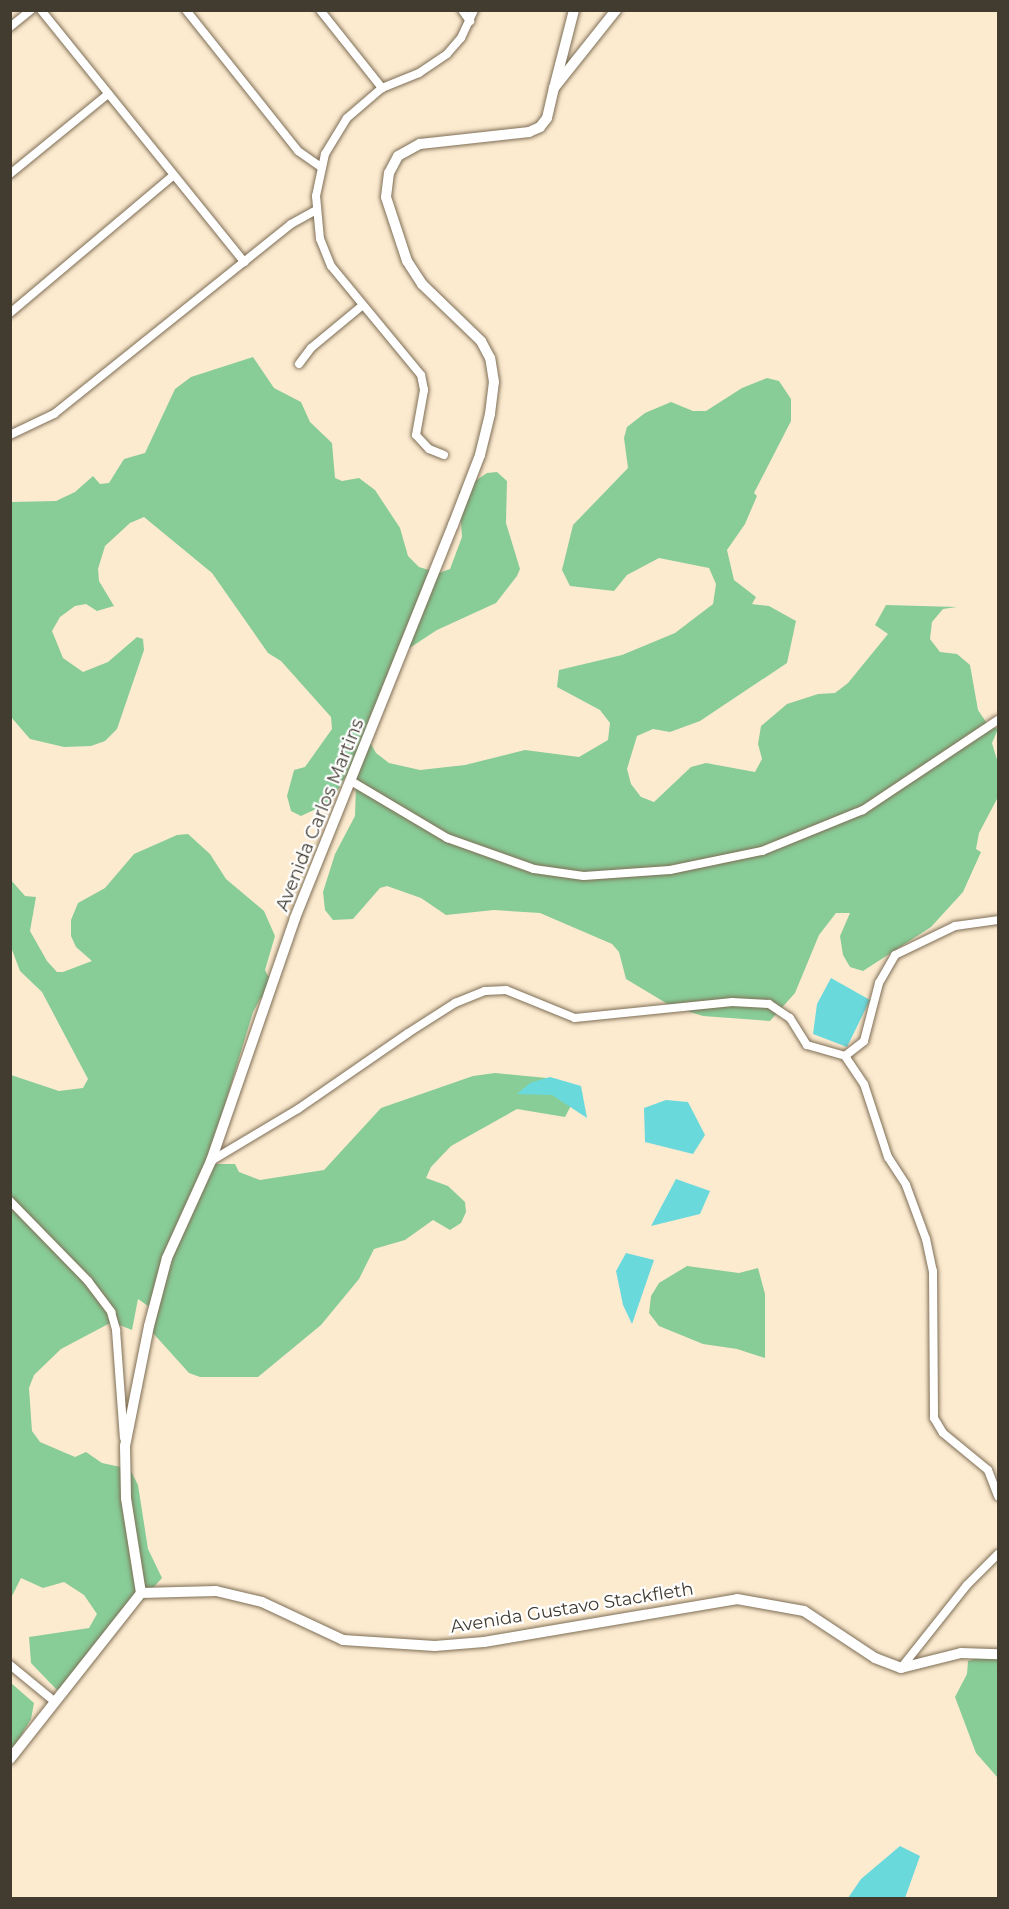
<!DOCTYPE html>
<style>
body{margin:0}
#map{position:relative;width:1009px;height:1909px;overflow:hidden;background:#fdebd0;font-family:Montserrat,sans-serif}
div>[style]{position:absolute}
.forest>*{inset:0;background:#88cc97}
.water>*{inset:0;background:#6ad9dc}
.roads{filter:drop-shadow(0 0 2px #7d6e55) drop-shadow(0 0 2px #7d6e55)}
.street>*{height:8px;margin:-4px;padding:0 4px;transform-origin:4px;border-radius:4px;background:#fff}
.secondary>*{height:10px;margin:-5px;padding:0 5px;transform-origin:5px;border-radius:5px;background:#fff}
span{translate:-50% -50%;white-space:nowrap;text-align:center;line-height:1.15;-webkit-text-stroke:4.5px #fff;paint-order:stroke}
.street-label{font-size:18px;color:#413b30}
.frame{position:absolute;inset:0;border:12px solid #413b30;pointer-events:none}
</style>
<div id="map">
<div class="forest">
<div style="clip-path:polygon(253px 357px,274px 388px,301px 402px,310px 422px,332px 443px,335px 478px,342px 481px,359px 478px,375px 490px,400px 528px,408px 556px,419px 567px,439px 573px,450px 569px,462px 537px,459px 492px,487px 473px,497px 472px,507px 481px,506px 523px,520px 569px,517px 576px,496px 603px,437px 630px,408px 649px,369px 720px,367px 737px,376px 753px,389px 763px,420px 770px,465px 765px,525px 750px,579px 757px,608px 740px,610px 723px,600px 710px,557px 687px,559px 670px,622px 655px,675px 633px,713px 604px,716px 584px,709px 568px,659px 558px,627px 575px,614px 591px,570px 586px,562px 570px,573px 525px,628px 468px,624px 438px,627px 427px,645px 413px,671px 402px,693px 411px,706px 411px,742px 388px,767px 378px,779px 381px,791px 399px,791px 421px,754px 493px,757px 496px,745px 524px,727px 550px,734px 580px,756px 597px,752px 604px,769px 606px,796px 621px,787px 663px,700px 721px,670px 732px,653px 729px,637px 736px,627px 769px,631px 784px,641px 797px,654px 802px,691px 767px,706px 763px,755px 772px,762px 759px,758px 744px,761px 726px,787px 704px,818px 694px,835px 693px,848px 683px,888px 634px,875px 625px,886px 605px,957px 607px,943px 609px,932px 622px,930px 639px,940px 652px,957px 654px,970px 665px,978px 710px,988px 725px,998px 729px,992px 743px,998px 763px,998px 797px,979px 833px,976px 849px,981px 852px,963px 892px,931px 927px,863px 971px,850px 967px,843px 955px,840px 936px,850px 913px,836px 913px,819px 935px,795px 993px,770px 1021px,703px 1016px,671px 1006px,626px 979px,619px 952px,612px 944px,540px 913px,494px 910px,446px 915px,421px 898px,387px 886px,380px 888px,353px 919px,333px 920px,325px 910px,323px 892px,335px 854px,355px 816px,356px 783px,346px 776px,331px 802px,301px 816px,291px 811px,287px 796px,294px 770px,305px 767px,332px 729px,331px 717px,281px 661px,268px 653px,212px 573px,144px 517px,130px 523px,105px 546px,98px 569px,99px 581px,114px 606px,97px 611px,86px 604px,75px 606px,60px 617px,52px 631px,63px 658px,83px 672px,108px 662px,137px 637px,143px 639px,144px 650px,117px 729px,105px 741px,91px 746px,64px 747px,30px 739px,11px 717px,11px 502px,56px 501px,75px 492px,93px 476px,100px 484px,109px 483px,124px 459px,145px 453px,175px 389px,191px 377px)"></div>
<div style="clip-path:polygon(188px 834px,210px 854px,226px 879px,264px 911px,275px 936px,265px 970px,268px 976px,277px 977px,272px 990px,260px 999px,253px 1012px,207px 1164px,235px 1164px,239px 1172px,260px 1180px,324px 1170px,381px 1108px,473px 1076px,495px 1073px,557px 1079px,575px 1098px,565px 1117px,517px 1109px,451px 1146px,431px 1167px,426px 1178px,448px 1186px,465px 1202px,466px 1212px,461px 1223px,450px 1230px,433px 1220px,405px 1240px,374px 1249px,359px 1279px,321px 1325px,258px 1377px,200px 1377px,189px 1373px,152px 1332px,151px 1308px,138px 1299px,132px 1330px,112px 1322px,61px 1349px,34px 1375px,29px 1388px,32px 1431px,40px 1442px,75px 1457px,86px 1452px,102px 1463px,130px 1469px,138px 1485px,148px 1549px,162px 1578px,73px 1677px,57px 1690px,31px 1663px,29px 1637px,89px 1628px,97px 1614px,84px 1595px,64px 1582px,43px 1588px,21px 1578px,11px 1598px,11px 1075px,59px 1091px,83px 1088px,88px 1079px,42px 992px,20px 971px,11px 947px,10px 879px,25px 896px,36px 897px,30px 931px,47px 961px,57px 972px,63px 972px,92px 961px,76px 947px,71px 936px,71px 920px,78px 903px,105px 888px,134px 854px,177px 835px)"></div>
<div style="clip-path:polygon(687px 1266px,739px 1273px,758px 1268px,765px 1294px,765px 1358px,737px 1349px,703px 1344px,659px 1326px,649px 1313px,651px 1296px,659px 1283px)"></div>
<div style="clip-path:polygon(998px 1651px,998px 1778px,976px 1753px,955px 1697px,967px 1674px,968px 1661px)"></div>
<div style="clip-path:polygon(11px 1683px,34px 1703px,31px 1719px,11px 1752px)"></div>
</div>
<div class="water">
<div style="clip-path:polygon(831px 978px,870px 1000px,847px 1047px,813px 1034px,817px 1004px)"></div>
<div style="clip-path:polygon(550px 1077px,581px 1086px,587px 1118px,552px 1095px,517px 1094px,530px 1083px)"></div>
<div style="clip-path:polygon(666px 1100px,688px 1102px,705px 1135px,693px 1154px,645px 1142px,644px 1108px)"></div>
<div style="clip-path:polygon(676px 1179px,710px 1191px,700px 1214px,651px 1226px)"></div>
<div style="clip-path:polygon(626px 1253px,654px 1260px,632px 1324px,623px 1305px,616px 1271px)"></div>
<div style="clip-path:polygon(900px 1846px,920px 1856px,905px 1898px,848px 1898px,861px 1879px)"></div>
</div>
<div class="roads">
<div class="street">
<div style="left:41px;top:10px;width:324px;rotate:51.1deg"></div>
<div style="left:186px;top:10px;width:180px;rotate:51.5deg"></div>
<div style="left:298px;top:151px;width:28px;rotate:35deg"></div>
<div style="left:320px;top:10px;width:100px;rotate:51.5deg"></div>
<div style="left:462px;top:10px;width:14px;rotate:54deg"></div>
<div style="left:10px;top:27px;width:27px;rotate:-39deg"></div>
<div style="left:10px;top:174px;width:127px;rotate:-39.2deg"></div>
<div style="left:10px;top:313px;width:214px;rotate:-40.1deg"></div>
<div style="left:299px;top:364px;width:20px;rotate:-53deg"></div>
<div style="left:311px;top:348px;width:67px;rotate:-39.6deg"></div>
<div style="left:10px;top:435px;width:49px;rotate:-25.5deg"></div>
<div style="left:54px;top:414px;width:304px;rotate:-38.7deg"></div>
<div style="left:291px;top:224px;width:29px;rotate:-29deg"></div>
<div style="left:444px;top:455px;width:16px;rotate:-158deg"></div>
<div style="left:429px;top:449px;width:19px;rotate:-133deg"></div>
<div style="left:416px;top:435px;width:46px;rotate:-79.9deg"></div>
<div style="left:424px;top:390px;width:15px;rotate:-101deg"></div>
<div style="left:421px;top:375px;width:141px;rotate:-129.5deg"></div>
<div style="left:331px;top:266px;width:29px;rotate:-112deg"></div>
<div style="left:320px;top:239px;width:43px;rotate:-95.3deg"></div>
<div style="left:316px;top:196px;width:43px;rotate:-77.9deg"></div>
<div style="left:325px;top:154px;width:42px;rotate:-58.6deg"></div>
<div style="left:347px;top:118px;width:46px;rotate:-40.6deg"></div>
<div style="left:382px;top:88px;width:40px;rotate:-22deg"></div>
<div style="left:419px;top:73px;width:34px;rotate:-34deg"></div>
<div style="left:447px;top:54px;width:21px;rotate:-49deg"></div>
<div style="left:461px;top:38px;width:31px;rotate:-65deg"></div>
<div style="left:351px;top:781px;width:112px;rotate:30.7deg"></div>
<div style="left:447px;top:838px;width:92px;rotate:19.6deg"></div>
<div style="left:534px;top:869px;width:50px;rotate:8deg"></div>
<div style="left:584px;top:876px;width:86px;rotate:-4deg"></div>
<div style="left:670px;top:870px;width:94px;rotate:-11.7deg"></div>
<div style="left:762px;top:851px;width:109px;rotate:-22.1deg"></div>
<div style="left:863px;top:810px;width:162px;rotate:-33.7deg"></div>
<div style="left:845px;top:1056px;width:34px;rotate:56deg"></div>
<div style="left:864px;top:1084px;width:77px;rotate:71.8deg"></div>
<div style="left:888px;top:1157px;width:33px;rotate:57deg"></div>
<div style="left:906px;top:1185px;width:58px;rotate:69.7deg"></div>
<div style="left:926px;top:1239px;width:33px;rotate:78deg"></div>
<div style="left:933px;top:1271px;width:147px;rotate:89.6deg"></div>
<div style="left:934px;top:1418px;width:17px;rotate:59deg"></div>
<div style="left:943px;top:1433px;width:58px;rotate:39.4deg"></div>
<div style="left:988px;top:1470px;width:28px;rotate:69deg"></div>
<div style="left:211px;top:1161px;width:101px;rotate:-30.9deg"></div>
<div style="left:298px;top:1109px;width:134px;rotate:-34.6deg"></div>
<div style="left:408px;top:1033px;width:56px;rotate:-32.6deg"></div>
<div style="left:455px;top:1003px;width:32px;rotate:-22deg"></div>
<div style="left:485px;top:991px;width:21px;rotate:-3deg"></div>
<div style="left:506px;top:990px;width:74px;rotate:22.1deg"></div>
<div style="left:575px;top:1018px;width:158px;rotate:-5.8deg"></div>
<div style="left:732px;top:1002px;width:37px;rotate:3deg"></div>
<div style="left:769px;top:1004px;width:25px;rotate:34deg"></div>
<div style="left:790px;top:1018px;width:32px;rotate:58deg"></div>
<div style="left:807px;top:1045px;width:40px;rotate:16deg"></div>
<div style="left:845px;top:1056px;width:24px;rotate:-38deg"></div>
<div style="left:864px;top:1041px;width:60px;rotate:-75.5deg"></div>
<div style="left:879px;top:983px;width:32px;rotate:-60deg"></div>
<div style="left:895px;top:955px;width:67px;rotate:-25.8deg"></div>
<div style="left:955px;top:926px;width:43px;rotate:-7.9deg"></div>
<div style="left:10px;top:1201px;width:112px;rotate:45.7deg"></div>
<div style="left:88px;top:1281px;width:39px;rotate:53deg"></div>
<div style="left:111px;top:1312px;width:19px;rotate:74deg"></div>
<div style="left:116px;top:1330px;width:108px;rotate:85.8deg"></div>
<div style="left:10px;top:1665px;width:57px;rotate:39.3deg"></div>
<div style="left:901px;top:1668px;width:106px;rotate:-51.5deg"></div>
<div style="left:967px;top:1585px;width:44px;rotate:-45deg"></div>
</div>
<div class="secondary">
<div style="left:554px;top:88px;width:81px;rotate:-75.6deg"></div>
<div style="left:141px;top:1593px;width:75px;rotate:-1.5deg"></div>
<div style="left:216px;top:1591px;width:47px;rotate:13.4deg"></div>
<div style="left:262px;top:1602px;width:89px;rotate:25.1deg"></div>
<div style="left:343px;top:1640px;width:92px;rotate:3.7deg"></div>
<div style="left:435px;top:1646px;width:49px;rotate:-4.7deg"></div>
<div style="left:484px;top:1642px;width:257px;rotate:-9.6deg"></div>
<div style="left:737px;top:1599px;width:68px;rotate:10.2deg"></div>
<div style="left:804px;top:1611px;width:85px;rotate:33.5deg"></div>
<div style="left:875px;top:1658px;width:28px;rotate:21deg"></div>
<div style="left:901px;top:1668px;width:62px;rotate:-14deg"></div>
<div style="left:961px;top:1653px;width:37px;rotate:2deg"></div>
<div style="left:10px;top:1759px;width:211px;rotate:-51.7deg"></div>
<div style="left:141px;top:1593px;width:96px;rotate:-99deg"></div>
<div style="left:126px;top:1498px;width:52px;rotate:-91.1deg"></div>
<div style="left:125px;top:1446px;width:122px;rotate:-78.7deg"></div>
<div style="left:149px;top:1326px;width:70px;rotate:-75.2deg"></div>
<div style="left:167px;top:1258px;width:107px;rotate:-65.6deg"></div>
<div style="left:211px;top:1161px;width:257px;rotate:-70.9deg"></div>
<div style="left:295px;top:918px;width:424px;rotate:-68.1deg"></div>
<div style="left:453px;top:525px;width:75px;rotate:-68.9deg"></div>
<div style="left:480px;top:455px;width:42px;rotate:-76.3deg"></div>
<div style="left:490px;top:414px;width:32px;rotate:-83deg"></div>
<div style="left:494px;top:382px;width:24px;rotate:-99deg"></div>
<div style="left:490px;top:358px;width:19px;rotate:-118deg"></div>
<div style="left:481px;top:341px;width:82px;rotate:-136deg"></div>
<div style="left:422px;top:284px;width:27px;rotate:-123deg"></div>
<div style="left:407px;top:261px;width:67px;rotate:-108.2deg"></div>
<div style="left:386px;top:197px;width:24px;rotate:-83deg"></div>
<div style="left:389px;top:173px;width:19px;rotate:-62deg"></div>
<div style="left:398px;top:156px;width:25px;rotate:-29deg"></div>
<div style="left:420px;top:144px;width:110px;rotate:-6.3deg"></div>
<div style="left:529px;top:132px;width:12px;rotate:-24deg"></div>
<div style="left:540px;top:127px;width:11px;rotate:-52deg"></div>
<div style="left:547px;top:118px;width:31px;rotate:-77deg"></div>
<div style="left:554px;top:88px;width:100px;rotate:-51.5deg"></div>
</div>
</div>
<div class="street-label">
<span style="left:320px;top:815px;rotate:-68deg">Avenida Carlos Martins</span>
<span style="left:572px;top:1608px;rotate:-9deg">Avenida Gustavo Stackfleth</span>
</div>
<div class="frame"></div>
</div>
